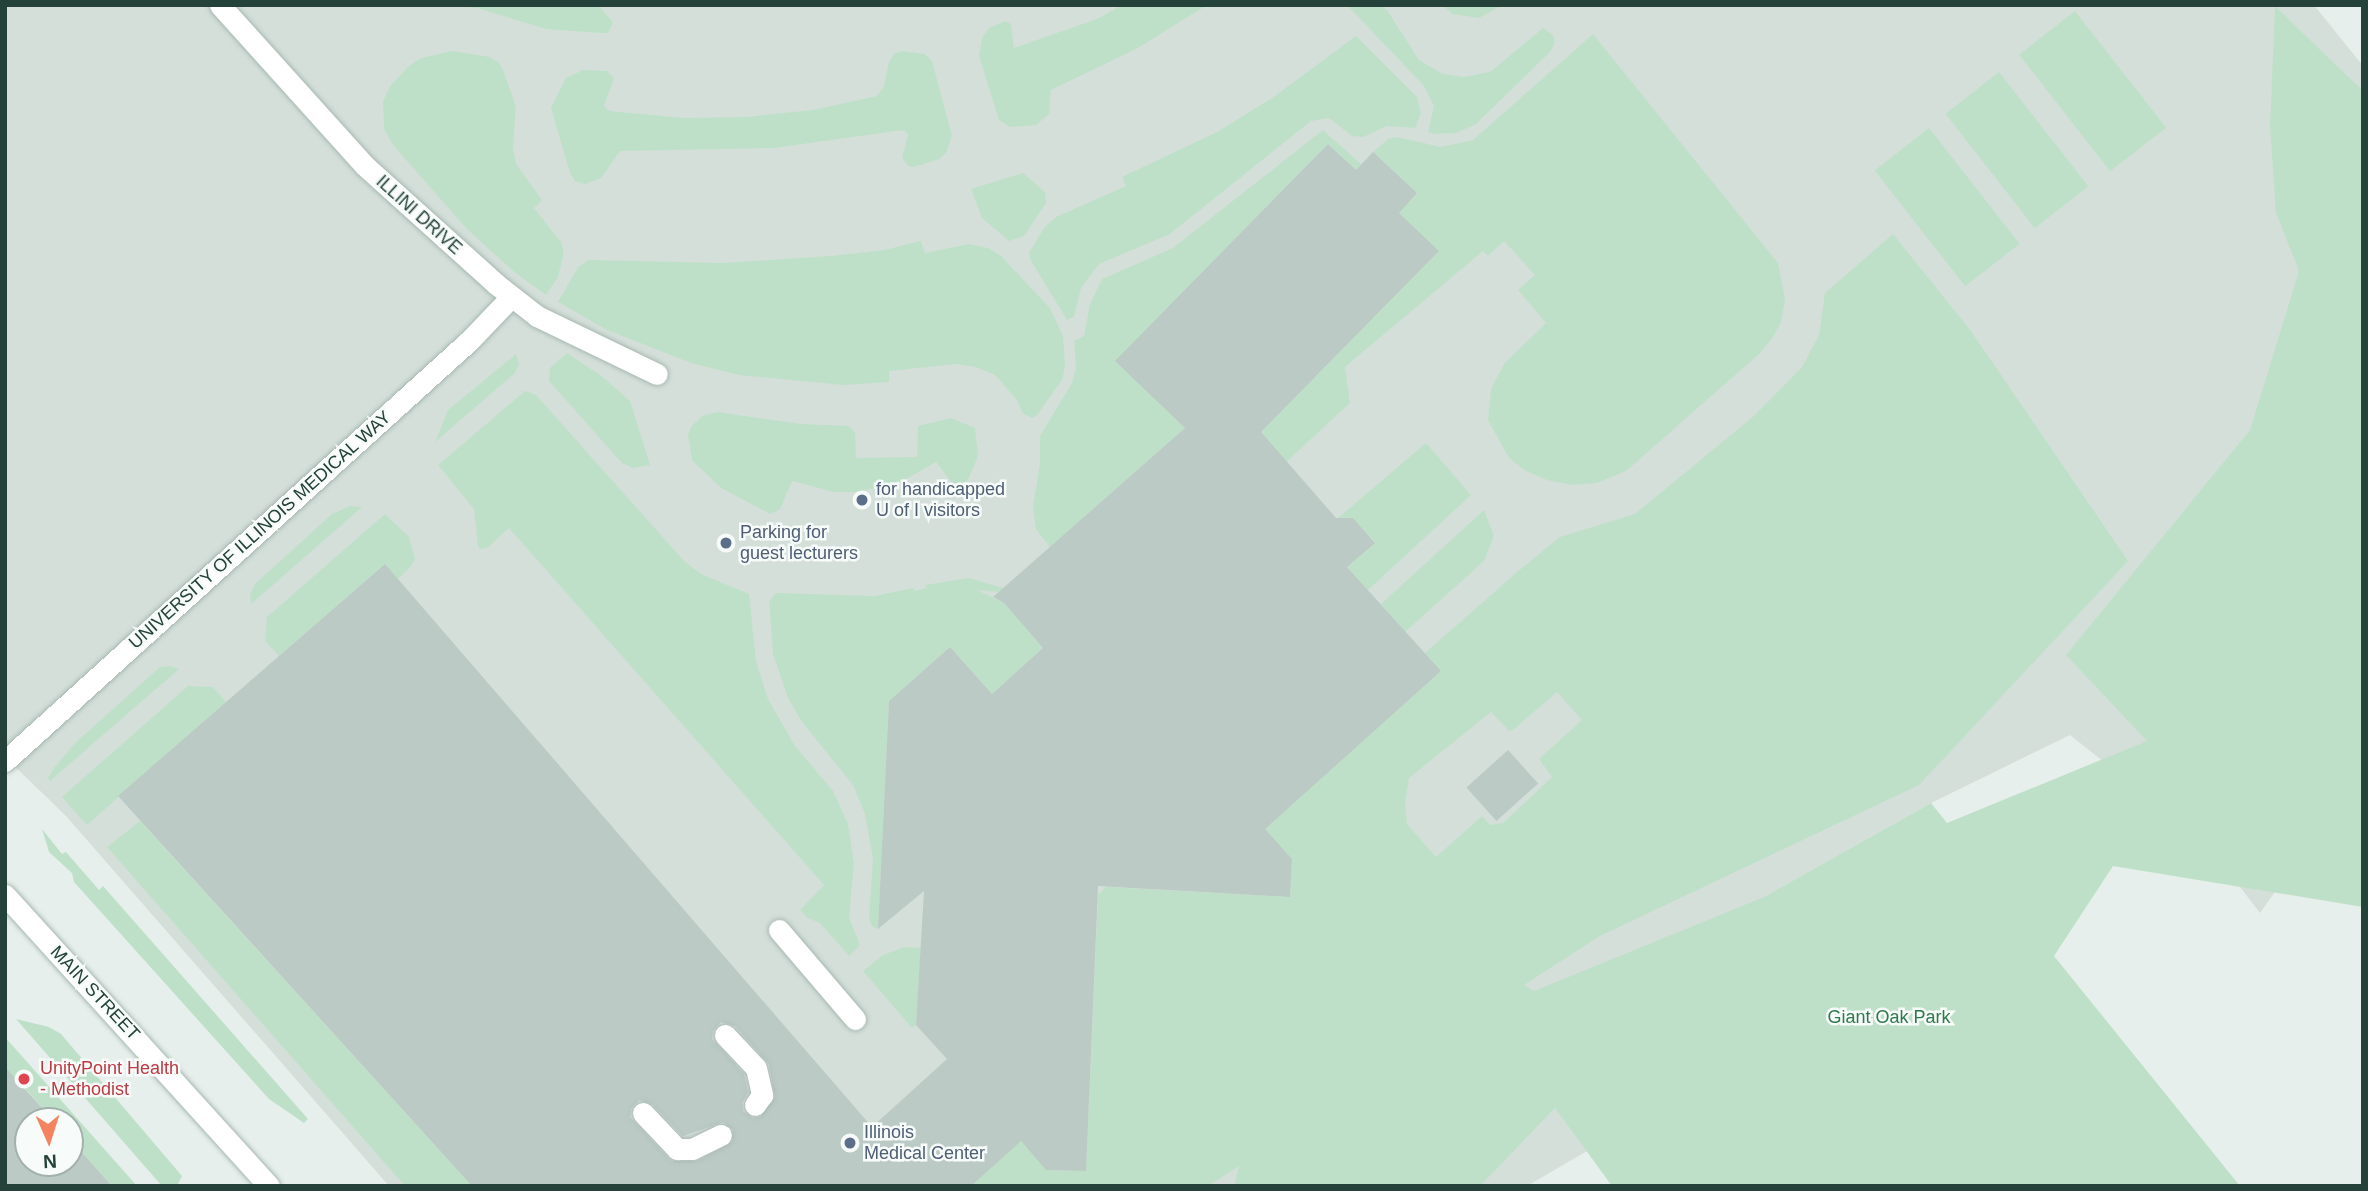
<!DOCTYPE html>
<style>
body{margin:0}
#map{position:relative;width:2368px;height:1191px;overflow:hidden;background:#e6efeb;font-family:Arial,sans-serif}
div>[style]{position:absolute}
.built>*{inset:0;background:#d4dfda}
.green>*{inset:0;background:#bfe0c8;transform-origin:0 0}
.building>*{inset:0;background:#bbcac4;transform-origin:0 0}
.roads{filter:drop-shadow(0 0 2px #a8b8b2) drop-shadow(0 0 2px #a8b8b2)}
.service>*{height:21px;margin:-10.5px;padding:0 10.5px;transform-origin:10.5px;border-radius:10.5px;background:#fff}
.minor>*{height:21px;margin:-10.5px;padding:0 10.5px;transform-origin:10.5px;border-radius:10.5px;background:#fff}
.secondary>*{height:21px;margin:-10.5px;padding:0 10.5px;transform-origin:10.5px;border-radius:10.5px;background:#fff}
.dots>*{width:19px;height:19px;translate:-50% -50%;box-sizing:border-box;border:4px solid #f7fbf9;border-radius:50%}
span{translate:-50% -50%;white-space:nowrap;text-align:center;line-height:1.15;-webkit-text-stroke:5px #f7fbf9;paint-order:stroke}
.street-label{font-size:18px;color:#24423a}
.service-label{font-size:18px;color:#4e5e75}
.left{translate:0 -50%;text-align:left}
.park-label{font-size:18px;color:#2d7a4b}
.health-label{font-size:18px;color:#be3a42}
.frame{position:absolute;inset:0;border:7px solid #24423a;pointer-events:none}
.north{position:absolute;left:14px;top:1107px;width:70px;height:70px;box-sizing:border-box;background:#f7fbf9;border:2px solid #a3b1ad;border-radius:50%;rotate:177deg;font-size:19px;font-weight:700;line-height:28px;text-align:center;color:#24423a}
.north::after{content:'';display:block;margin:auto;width:24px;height:32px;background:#f4845f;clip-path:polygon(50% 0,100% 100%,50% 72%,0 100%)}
</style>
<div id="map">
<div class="built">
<div style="clip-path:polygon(5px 5px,2314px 5px,2363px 66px,2363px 768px,2260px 913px,2207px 844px,2070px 735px,1931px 803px,1619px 979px,1700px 1085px,1527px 1186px,389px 1186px,66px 816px,5px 757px)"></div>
</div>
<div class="green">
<div style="clip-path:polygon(312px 5px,598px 5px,613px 22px,608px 33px,601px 33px,546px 29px,477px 8px,457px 6px)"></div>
<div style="clip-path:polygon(1122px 5px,1207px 5px,1138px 48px,1051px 90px,1049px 114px,1036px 125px,1010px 127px,999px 120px,979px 56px,982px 38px,989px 28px,1005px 21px,1011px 24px,1014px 48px,1097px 19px)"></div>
<div style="clip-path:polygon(1347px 5px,1379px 5px,1387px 10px,1419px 60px,1443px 74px,1464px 77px,1490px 72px,1543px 28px,1553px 35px,1555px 42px,1550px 52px,1476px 124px,1456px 133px,1434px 134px,1428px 132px,1434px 106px,1424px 86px)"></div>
<div style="clip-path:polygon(1443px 5px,1503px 5px,1479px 18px,1452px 14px)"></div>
<div style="clip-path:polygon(evenodd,2275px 6px,2363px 91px,2363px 907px,2113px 866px,2054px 956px,2240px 1186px,1612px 1186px,1555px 1108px,1480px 1186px,1234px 1186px,1239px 1166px,1208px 1186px,936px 1186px,1021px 1141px,1046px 1170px,1086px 1171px,1098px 895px,1106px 887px,1290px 897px,1292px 859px,1264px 828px,1441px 671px,1425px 653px,1517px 572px,1560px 537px,1635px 514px,1755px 415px,1802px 367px,1819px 335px,1825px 293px,1893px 234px,1971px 331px,2128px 561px,1919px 785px,1600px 936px,1524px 985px,1534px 991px,1764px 897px,1931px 803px,1947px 823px,2147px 741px,2066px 655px,2250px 430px,2299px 271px,2276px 213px,2270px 128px,2275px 6px,1557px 692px,1582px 720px,1539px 759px,1552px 777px,1503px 823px,1490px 825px,1482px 816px,1436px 857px,1407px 824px,1405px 804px,1409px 778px,1491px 712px,1509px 731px,1513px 730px,1557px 692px)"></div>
<div style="left:2075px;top:11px;width:148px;height:71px;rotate:52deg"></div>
<div style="clip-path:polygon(1593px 34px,1778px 263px,1785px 299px,1781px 322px,1773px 337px,1758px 355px,1626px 471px,1597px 483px,1572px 485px,1547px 480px,1524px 470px,1509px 458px,1488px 420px,1491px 389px,1504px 364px,1546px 323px,1518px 290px,1535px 275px,1504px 241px,1488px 256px,1483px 251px,1345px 367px,1350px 403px,1269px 478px,1244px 449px,1438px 252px,1399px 213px,1417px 193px,1373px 152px,1388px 139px,1397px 137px,1441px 147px,1473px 140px)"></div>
<div style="clip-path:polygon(1356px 36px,1417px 97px,1421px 113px,1415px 128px,1387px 126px,1363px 137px,1352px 136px,1329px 118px,1311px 121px,1170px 234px,1099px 264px,1081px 288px,1074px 317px,1067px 320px,1030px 259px,1029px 253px,1044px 228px,1056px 217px,1126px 186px,1122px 177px,1217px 132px,1272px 98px)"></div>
<div style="clip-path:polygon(452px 51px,490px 57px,499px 63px,503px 70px,516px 107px,513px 147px,516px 164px,542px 200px,534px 208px,561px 242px,564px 253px,558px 277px,546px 295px,513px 271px,467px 229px,393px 145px,384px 129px,383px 101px,391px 85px,409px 66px,421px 58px)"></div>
<div style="clip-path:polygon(902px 51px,925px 54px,932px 61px,952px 136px,946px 153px,939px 159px,914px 167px,908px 166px,902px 158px,908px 134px,903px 130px,774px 148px,620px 151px,601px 178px,585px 184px,575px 181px,570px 173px,551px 108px,566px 78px,583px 70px,607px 71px,614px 78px,604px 106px,609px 111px,684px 118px,746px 117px,813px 110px,877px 96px,884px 86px,889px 62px,894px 54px)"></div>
<div style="left:1999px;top:72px;width:145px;height:68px;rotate:52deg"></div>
<div style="left:1929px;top:128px;width:147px;height:69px;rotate:52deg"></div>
<div style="clip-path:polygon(1323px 130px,1361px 164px,1356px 170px,1328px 144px,1116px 361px,1185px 428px,1050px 547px,1036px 529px,1033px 507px,1040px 463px,1040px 436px,1072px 383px,1076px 368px,1074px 341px,1084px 336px,1090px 304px,1102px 279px,1173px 248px)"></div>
<div style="clip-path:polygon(1023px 173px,1045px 192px,1046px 203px,1024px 236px,1009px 241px,982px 218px,971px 189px)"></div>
<div style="clip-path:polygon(921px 241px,925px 253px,969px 244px,988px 248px,1001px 256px,1050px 308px,1063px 336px,1065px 363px,1063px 378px,1037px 415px,1032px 418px,1023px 414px,1017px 400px,995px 375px,976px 367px,956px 364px,889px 371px,889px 382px,844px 385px,739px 375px,691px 363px,607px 330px,558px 302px,578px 267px,589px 260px,722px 263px,830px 256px,884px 250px)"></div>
<div style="clip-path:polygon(567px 353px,603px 377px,630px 401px,650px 465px,633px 468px,622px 463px,549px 381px,550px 368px)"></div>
<div style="clip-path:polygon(516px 354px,519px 364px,515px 373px,435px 442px,448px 410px)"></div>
<div style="clip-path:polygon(525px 391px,536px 395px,684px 561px,701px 574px,749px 594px,756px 661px,768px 699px,795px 746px,833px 791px,848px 824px,854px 864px,849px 918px,860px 945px,849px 956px,820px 923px,808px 918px,800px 910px,824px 885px,509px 528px,487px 548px,481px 549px,478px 546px,474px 509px,438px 465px)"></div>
<div style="clip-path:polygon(717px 412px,801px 424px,849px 426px,855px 433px,856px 458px,917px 457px,918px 426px,951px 418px,975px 428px,978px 456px,968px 480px,959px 485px,951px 482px,936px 462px,899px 483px,856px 492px,834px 492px,792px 481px,780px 509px,770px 514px,721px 488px,692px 460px,688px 435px,691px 427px,702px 416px)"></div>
<div style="clip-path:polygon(1426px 443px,1471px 495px,1368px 590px,1347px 567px,1375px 542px,1353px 518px,1338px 518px)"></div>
<div style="clip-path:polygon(350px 506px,362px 507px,251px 604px,250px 594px,255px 584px,332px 514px)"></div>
<div style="clip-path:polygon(1484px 510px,1494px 536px,1484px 561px,1405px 632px,1381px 604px)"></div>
<div style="clip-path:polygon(385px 514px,409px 537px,415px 559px,411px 566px,398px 579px,385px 564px,279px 656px,265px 641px,267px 617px)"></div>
<div style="clip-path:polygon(969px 578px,1003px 588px,999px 592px,977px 590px,1004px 603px,1043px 648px,992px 694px,950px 647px,889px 701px,878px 929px,873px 927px,869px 919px,873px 858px,865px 814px,853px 785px,802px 722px,788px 698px,773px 654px,769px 601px,776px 593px,875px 596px,913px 588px,915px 591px,926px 588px,925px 585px)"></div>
<div style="clip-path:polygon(169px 666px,179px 669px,50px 781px,48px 778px,54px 768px,74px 744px,160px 667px)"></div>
<div style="clip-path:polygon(188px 686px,213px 687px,226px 702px,87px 825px,62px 797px)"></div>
<div style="clip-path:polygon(140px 821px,472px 1186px,405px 1186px,107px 847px)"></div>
<div style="clip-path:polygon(42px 829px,62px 854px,66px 852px,99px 890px,103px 886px,308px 1119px,304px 1123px,269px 1099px,74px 882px,72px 873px,49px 852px)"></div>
<div style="clip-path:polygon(904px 947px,921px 948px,916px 1025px,912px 1028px,863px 971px,883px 955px)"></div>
<div style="clip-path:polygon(16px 1019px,49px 1027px,61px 1034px,182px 1176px,177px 1186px,162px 1186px)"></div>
<div style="clip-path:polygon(5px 1037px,137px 1186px,112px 1186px,70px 1139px,70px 1121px,54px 1121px,21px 1084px,5px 1097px)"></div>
</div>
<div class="building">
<div style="clip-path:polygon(evenodd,1328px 144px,1356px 170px,1373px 152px,1417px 193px,1399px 213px,1439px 251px,1261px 432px,1336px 518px,1353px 518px,1375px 543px,1347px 567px,1441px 671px,1265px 829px,1292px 859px,1290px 897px,1098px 886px,1086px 1171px,1046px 1170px,1021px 1141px,971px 1186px,472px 1186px,118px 796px,385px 564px,872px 1127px,947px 1059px,916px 1025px,924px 891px,878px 929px,889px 701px,950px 647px,992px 694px,1043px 648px,1004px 603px,993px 597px,1185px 428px,1115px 361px,1328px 144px,721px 1022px,735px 1026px,769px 1064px,775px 1097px,760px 1117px,753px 1118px,743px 1111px,742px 1103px,748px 1092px,744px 1074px,712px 1039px,713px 1031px,721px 1022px,1328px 144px,639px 1100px,652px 1104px,683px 1136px,723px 1122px,733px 1130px,732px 1142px,697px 1161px,671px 1161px,630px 1117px,631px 1109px,639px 1100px)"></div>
<div style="left:1508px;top:750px;width:45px;height:56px;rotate:48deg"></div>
<div style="clip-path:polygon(5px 1067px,54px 1121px,28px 1121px,28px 1163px,70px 1163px,70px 1139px,112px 1186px,5px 1186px)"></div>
</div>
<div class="roads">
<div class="service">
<div style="left:779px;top:930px;width:117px;rotate:49.5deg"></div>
<div style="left:725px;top:1035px;width:45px;rotate:46.8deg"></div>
<div style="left:756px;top:1068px;width:28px;rotate:77deg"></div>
<div style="left:762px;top:1095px;width:12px;rotate:125deg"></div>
<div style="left:643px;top:1113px;width:50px;rotate:46.6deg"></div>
<div style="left:677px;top:1149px;width:15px"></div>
<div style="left:692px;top:1149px;width:32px;rotate:-26deg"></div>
</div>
<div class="minor">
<div style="left:220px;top:5px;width:215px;rotate:48deg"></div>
<div style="left:364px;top:165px;width:178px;rotate:42deg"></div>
<div style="left:496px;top:284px;width:52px;rotate:38deg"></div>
<div style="left:537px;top:316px;width:133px;rotate:25.8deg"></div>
<div style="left:5px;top:761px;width:627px;rotate:-42.16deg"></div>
<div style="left:470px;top:340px;width:59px;rotate:-46.4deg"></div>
</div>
<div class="secondary">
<div style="left:5px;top:895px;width:393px;rotate:47.8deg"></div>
</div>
</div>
<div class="dots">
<div style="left:862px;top:500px;background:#5c6f8a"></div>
<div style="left:726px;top:543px;background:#5c6f8a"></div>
<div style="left:24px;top:1079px;background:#e0444e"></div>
<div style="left:850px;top:1143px;background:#5c6f8a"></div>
</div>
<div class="street-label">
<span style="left:419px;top:215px;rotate:42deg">ILLINI DRIVE</span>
<span style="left:260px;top:530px;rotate:-42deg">UNIVERSITY OF ILLINOIS MEDICAL WAY</span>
<span style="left:95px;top:993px;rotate:47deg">MAIN STREET</span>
</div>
<div class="service-label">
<span class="left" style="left:876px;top:500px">for handicapped<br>U of I visitors</span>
<span class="left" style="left:740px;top:543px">Parking for<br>guest lecturers</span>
<span class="left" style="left:864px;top:1143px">Illinois<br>Medical Center</span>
</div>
<div class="park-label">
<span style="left:1889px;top:1017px">Giant Oak Park</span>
</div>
<div class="health-label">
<span class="left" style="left:40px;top:1079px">UnityPoint Health<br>- Methodist</span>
</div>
<div class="frame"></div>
<div class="north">N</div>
</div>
